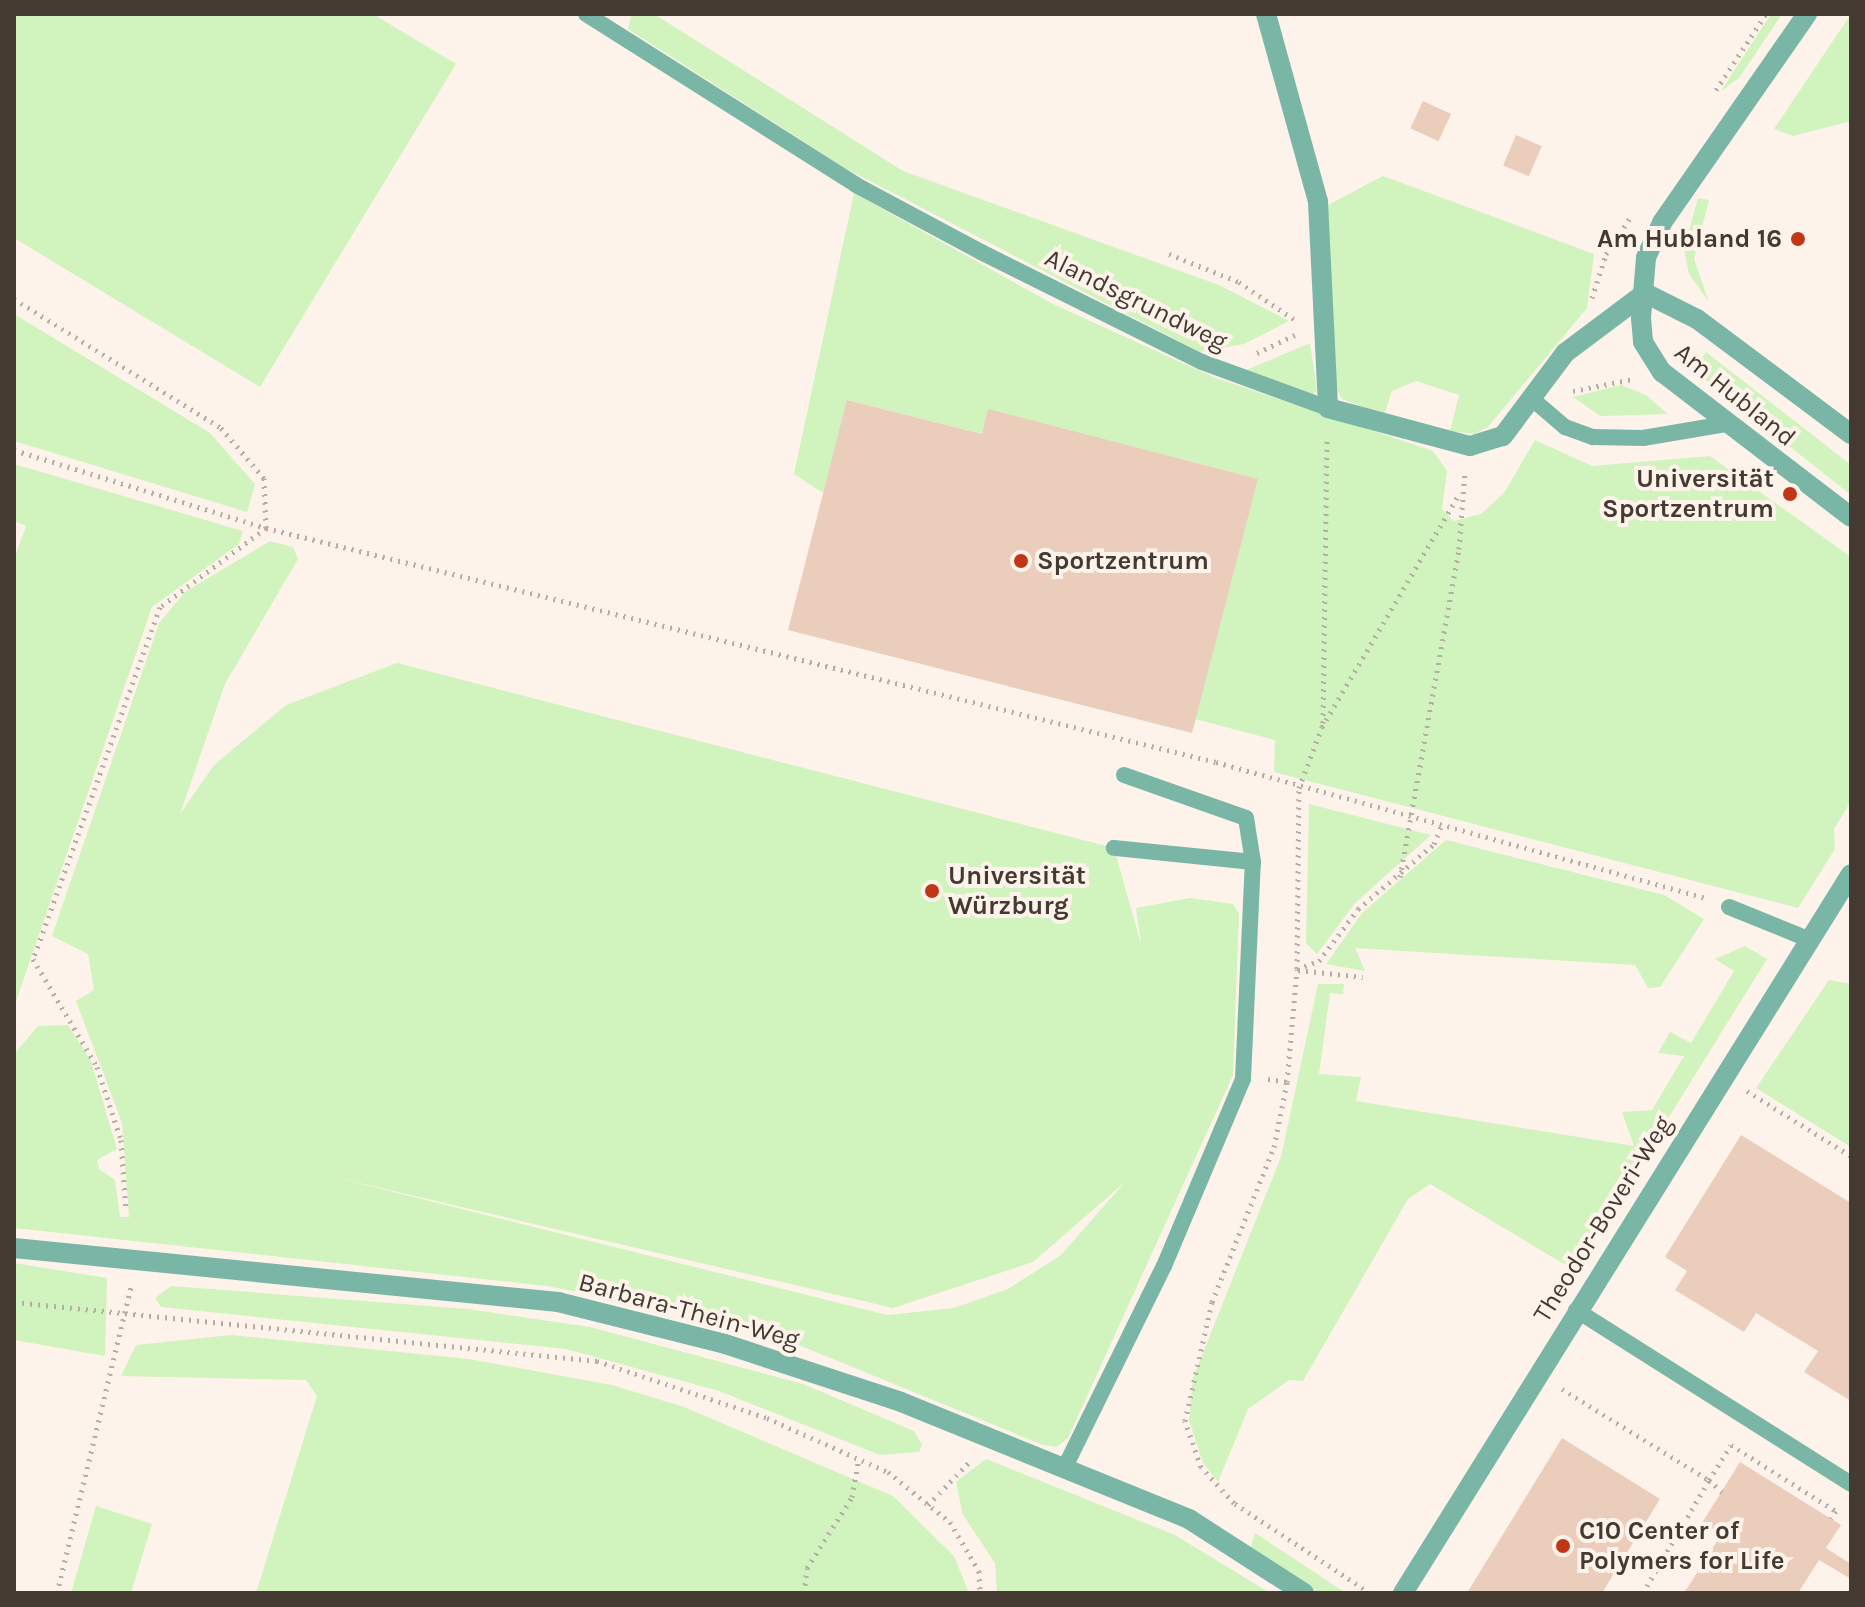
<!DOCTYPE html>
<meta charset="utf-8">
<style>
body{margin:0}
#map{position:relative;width:1865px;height:1607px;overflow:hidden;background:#fef3ea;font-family:Karla,sans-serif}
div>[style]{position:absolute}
.green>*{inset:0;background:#d1f3bd}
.building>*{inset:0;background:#ebcdbb;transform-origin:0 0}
.path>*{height:5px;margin-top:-2.5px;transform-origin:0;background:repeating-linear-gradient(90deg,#b8ada5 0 2px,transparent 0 8px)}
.lane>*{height:16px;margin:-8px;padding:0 8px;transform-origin:8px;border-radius:8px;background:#7ab6a6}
.street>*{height:20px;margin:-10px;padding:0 10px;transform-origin:10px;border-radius:10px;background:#7ab6a6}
.dots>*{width:22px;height:22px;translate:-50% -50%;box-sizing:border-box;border:4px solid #fef3ea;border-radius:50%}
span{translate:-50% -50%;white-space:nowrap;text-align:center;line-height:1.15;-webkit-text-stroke:8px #fef3ea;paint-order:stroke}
.poi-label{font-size:26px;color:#453a32;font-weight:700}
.right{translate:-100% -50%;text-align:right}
.left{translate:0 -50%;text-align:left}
.street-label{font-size:26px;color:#453a32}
.frame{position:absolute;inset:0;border:16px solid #453a32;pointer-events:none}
</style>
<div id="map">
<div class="green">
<div style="clip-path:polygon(14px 14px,373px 14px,456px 64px,260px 387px,14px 238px)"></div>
<div style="clip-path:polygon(632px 14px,654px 14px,903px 171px,1219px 285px,1289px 321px,1244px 344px,1200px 352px,845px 168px,628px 29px)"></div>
<div style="clip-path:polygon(1771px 14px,1782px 14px,1739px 78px,1721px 91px)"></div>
<div style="clip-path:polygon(1851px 14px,1851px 121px,1793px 136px,1774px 129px)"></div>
<div style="clip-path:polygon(1383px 176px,1594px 254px,1587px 308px,1488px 427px,1474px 434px,1450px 431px,1459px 395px,1416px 381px,1392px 391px,1384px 415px,1342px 399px,1332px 381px,1324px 207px)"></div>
<div style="clip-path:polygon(854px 193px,1051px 303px,1213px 377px,1433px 451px,1447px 471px,1442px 509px,1454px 521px,1481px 514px,1504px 493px,1535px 440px,1592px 466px,1710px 456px,1851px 557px,1851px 801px,1834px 829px,1835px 849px,1798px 908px,1274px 772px,1275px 740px,1195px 719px,1258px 479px,989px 410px,982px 434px,848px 400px,823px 493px,794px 474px)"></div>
<div style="clip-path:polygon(1698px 198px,1709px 200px,1694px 259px,1709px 302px,1689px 274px,1684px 249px)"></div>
<div style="clip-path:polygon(14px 314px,210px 433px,255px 484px,247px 512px,14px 441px)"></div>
<div style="clip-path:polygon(1310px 343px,1317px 391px,1311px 396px,1244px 371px)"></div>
<div style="clip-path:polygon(1706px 352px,1851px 465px,1851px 495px,1693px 370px)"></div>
<div style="clip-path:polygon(1621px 385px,1646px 395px,1668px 414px,1600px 416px,1573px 397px)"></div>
<div style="clip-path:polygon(14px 464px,243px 531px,239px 544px,152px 607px,14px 1007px,14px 559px,26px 526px,14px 521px)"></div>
<div style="clip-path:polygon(evenodd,270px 541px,293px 547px,298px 559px,225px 684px,180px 814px,214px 765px,286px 705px,397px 663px,1114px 848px,1141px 944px,1136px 908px,1190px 898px,1233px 904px,1239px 914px,1233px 1075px,1068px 1438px,1057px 1447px,1043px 1445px,757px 1328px,547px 1286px,14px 1228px,14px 1054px,38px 1026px,68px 1025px,91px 1061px,117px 1149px,97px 1160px,99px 1169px,115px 1180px,120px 1217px,129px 1217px,122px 1123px,76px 1001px,94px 990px,88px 954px,52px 936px,159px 623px,185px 592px,270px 541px,329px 1176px,893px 1308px,1033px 1262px,1125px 1182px,1061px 1255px,1008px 1289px,954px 1308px,887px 1315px,329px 1176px)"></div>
<div style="clip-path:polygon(1309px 804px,1431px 835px,1355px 903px,1317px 954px,1306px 943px)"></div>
<div style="clip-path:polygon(1446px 840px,1664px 895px,1704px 919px,1660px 987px,1648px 988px,1635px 965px,1355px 948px,1365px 971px,1326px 964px,1362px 913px)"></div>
<div style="clip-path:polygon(1745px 946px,1767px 959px,1574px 1270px,1430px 1184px,1408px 1199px,1303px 1381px,1289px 1380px,1248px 1409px,1218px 1482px,1203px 1463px,1189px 1420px,1193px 1378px,1281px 1157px,1318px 984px,1344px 984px,1343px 994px,1330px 993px,1319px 1074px,1361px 1077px,1356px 1101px,1634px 1146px,1622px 1112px,1652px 1110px,1684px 1056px,1658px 1053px,1670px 1032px,1691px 1043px,1734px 971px,1715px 959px)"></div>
<div style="clip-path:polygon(1829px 980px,1851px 984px,1851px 1147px,1756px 1088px)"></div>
<div style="clip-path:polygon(14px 1263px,107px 1278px,105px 1356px,14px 1340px)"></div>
<div style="clip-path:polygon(171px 1286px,468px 1309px,590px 1327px,803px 1384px,914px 1431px,922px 1445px,919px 1452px,880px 1455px,719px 1391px,566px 1349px,161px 1307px,155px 1298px)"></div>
<div style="clip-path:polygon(231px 1335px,469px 1359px,612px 1385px,684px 1407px,893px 1496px,954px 1556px,969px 1593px,256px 1593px,317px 1396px,306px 1380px,121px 1376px,136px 1345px)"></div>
<div style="clip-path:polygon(986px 1459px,1175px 1535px,1270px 1593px,997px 1593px,995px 1563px,963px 1515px,956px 1482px)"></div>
<div style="clip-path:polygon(96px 1506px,152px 1524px,131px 1593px,71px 1593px)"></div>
<div style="clip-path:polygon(1255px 1533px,1346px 1593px,1319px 1593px,1250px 1549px)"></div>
</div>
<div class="building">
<div style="left:1423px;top:101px;width:31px;height:30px;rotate:25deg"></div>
<div style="left:1516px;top:135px;width:28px;height:33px;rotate:23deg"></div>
<div style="clip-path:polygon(847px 400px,982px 434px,988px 409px,1258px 479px,1192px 733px,788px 630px)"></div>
<div style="clip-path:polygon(1741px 1135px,1851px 1203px,1851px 1401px,1804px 1372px,1818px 1351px,1756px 1313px,1744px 1332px,1675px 1290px,1687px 1271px,1665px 1257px)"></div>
<div style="clip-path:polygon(1562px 1438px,1660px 1499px,1602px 1593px,1467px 1593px)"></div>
<div style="clip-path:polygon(1740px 1462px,1841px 1525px,1826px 1548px,1851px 1564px,1851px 1579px,1819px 1560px,1798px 1593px,1684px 1593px,1721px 1535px,1702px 1523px)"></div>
</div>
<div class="path">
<div style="left:1716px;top:90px;width:91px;rotate:-56.7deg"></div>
<div style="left:1169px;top:254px;width:75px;rotate:21.8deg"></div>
<div style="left:1239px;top:282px;width:68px;rotate:34.2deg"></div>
<div style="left:1592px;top:298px;width:46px;rotate:-72.3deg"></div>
<div style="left:1606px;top:254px;width:43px;rotate:-56.3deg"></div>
<div style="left:14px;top:299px;width:244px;rotate:31.9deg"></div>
<div style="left:221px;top:428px;width:66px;rotate:49.3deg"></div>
<div style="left:264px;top:478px;width:50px;rotate:87.7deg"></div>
<div style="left:266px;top:528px;width:132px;rotate:143.3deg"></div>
<div style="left:160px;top:607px;width:374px;rotate:109.8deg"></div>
<div style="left:33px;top:959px;width:126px;rotate:59.3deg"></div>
<div style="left:97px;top:1067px;width:77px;rotate:71.8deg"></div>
<div style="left:121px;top:1140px;width:71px;rotate:86deg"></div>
<div style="left:1257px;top:353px;width:47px;rotate:-25.5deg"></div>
<div style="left:1573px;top:391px;width:61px;rotate:-11.3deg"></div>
<div style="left:14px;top:450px;width:264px;rotate:17.2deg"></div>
<div style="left:266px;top:528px;width:978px;rotate:13.84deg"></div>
<div style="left:1216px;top:762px;width:509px;rotate:15.51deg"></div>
<div style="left:1323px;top:723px;width:286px;rotate:-89.2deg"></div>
<div style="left:1400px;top:877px;width:333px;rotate:-79.8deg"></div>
<div style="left:1459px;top:549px;width:78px;rotate:-85.6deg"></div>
<div style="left:1297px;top:969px;width:23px;rotate:-20deg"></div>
<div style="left:1319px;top:961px;width:65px;rotate:-53.1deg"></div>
<div style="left:1358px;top:909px;width:100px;rotate:-40.5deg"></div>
<div style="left:1434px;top:844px;width:18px;rotate:-68deg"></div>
<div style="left:1298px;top:970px;width:65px;rotate:6.1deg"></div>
<div style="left:1268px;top:1079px;width:19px;rotate:9deg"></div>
<div style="left:1747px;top:1091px;width:123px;rotate:32deg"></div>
<div style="left:14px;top:1302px;width:586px;rotate:5.78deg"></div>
<div style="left:597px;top:1361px;width:179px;rotate:18.5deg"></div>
<div style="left:767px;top:1418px;width:133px;rotate:24.1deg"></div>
<div style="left:888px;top:1472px;width:80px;rotate:38.9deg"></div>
<div style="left:950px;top:1522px;width:57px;rotate:59.4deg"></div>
<div style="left:979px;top:1571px;width:22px;rotate:87deg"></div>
<div style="left:1562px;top:1389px;width:173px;rotate:31.8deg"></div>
<div style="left:1709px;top:1480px;width:41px;rotate:-57.8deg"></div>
<div style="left:1731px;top:1445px;width:124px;rotate:32.2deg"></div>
<div style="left:1836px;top:1511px;width:9px;rotate:126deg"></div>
<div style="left:928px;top:1505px;width:62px;rotate:-46.3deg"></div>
<div style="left:57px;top:1593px;width:315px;rotate:-76.4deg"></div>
<div style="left:804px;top:1593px;width:25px;rotate:-83deg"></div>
<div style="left:807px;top:1568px;width:84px;rotate:-57.6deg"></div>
<div style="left:852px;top:1497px;width:39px;rotate:-80deg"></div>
<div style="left:1370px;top:1593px;width:163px;rotate:-146.5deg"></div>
<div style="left:1234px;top:1503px;width:49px;rotate:-132.5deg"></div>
<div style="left:1201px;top:1467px;width:49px;rotate:-109.2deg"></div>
<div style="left:1185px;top:1421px;width:122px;rotate:-77.2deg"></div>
<div style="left:1212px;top:1302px;width:167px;rotate:-68.2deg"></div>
<div style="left:1274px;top:1147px;width:66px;rotate:-78.7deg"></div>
<div style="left:1287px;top:1082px;width:113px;rotate:-84.9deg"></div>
<div style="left:1297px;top:969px;width:181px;rotate:-89.4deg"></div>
<div style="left:1299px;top:788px;width:65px;rotate:-69.3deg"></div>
<div style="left:1322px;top:727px;width:272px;rotate:-59.5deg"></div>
<div style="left:1643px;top:1593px;width:131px;rotate:-59.7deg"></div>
<div style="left:1709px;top:1480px;width:18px;rotate:43deg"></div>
</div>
<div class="lane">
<div style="left:586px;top:14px;width:320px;rotate:32.3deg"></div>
<div style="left:856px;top:185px;width:142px;rotate:28.2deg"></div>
<div style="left:981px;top:252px;width:247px;rotate:26.5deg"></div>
<div style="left:1202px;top:362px;width:134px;rotate:20.1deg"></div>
<div style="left:1531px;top:398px;width:45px;rotate:40.5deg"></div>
<div style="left:1565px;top:427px;width:30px;rotate:20deg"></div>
<div style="left:1593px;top:437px;width:50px;rotate:1.1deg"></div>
<div style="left:1643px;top:438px;width:84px;rotate:-9.6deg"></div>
<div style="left:1124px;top:775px;width:129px;rotate:19.4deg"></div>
<div style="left:1246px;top:818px;width:45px;rotate:81deg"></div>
<div style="left:1729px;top:907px;width:85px;rotate:22.1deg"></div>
<div style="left:1576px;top:1310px;width:325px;rotate:32.3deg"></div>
<div style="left:1064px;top:1469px;width:226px;rotate:-63.8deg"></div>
<div style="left:1164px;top:1266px;width:203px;rotate:-67.1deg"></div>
<div style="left:1243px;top:1079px;width:217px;rotate:-87.4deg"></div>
<div style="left:1253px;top:862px;width:140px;rotate:-174.2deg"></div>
</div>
<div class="street">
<div style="left:1266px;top:14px;width:195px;rotate:74.5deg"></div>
<div style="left:1318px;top:202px;width:206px;rotate:87.2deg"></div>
<div style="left:1328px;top:408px;width:147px;rotate:15deg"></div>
<div style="left:1470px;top:446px;width:34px;rotate:-17deg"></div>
<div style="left:1503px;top:436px;width:104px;rotate:-53.2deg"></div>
<div style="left:1565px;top:353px;width:100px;rotate:-36.9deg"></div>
<div style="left:1807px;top:14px;width:254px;rotate:124.8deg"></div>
<div style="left:1662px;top:223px;width:38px;rotate:115deg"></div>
<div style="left:1646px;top:258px;width:60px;rotate:94.8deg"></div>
<div style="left:1641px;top:318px;width:24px;rotate:85deg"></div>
<div style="left:1643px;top:342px;width:36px;rotate:58deg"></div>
<div style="left:1662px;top:372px;width:238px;rotate:37.5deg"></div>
<div style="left:1645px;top:293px;width:58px;rotate:26.6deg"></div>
<div style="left:1697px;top:319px;width:192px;rotate:36.8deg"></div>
<div style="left:14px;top:1248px;width:547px;rotate:5.67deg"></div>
<div style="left:558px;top:1302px;width:172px;rotate:14.1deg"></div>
<div style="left:725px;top:1344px;width:185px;rotate:18.2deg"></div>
<div style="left:901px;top:1402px;width:311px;rotate:22.1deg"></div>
<div style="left:1189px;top:1519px;width:137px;rotate:32.8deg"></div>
<div style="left:1403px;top:1593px;width:847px;rotate:-58.07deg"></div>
</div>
<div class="dots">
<div style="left:1798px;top:239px;background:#c13715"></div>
<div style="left:1790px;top:494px;background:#c13715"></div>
<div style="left:1021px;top:561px;background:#c13715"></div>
<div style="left:932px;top:891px;background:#c13715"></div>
<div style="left:1563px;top:1546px;background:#c13715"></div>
</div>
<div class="poi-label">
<span class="right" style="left:1782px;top:239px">Am Hubland 16</span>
<span class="right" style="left:1774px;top:494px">Universität<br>Sportzentrum</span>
<span class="left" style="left:1037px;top:561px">Sportzentrum</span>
<span class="left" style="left:948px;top:891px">Universität<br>Würzburg</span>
<span class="left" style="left:1579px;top:1546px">C10 Center of<br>Polymers for Life</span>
</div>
<div class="street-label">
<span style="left:1136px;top:300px;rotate:26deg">Alandsgrundweg</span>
<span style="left:1735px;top:395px;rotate:39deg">Am Hubland</span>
<span style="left:1603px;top:1219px;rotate:-58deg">Theodor-Boveri-Weg</span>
<span style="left:689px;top:1311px;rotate:15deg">Barbara-Thein-Weg</span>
</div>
<div class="frame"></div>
</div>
